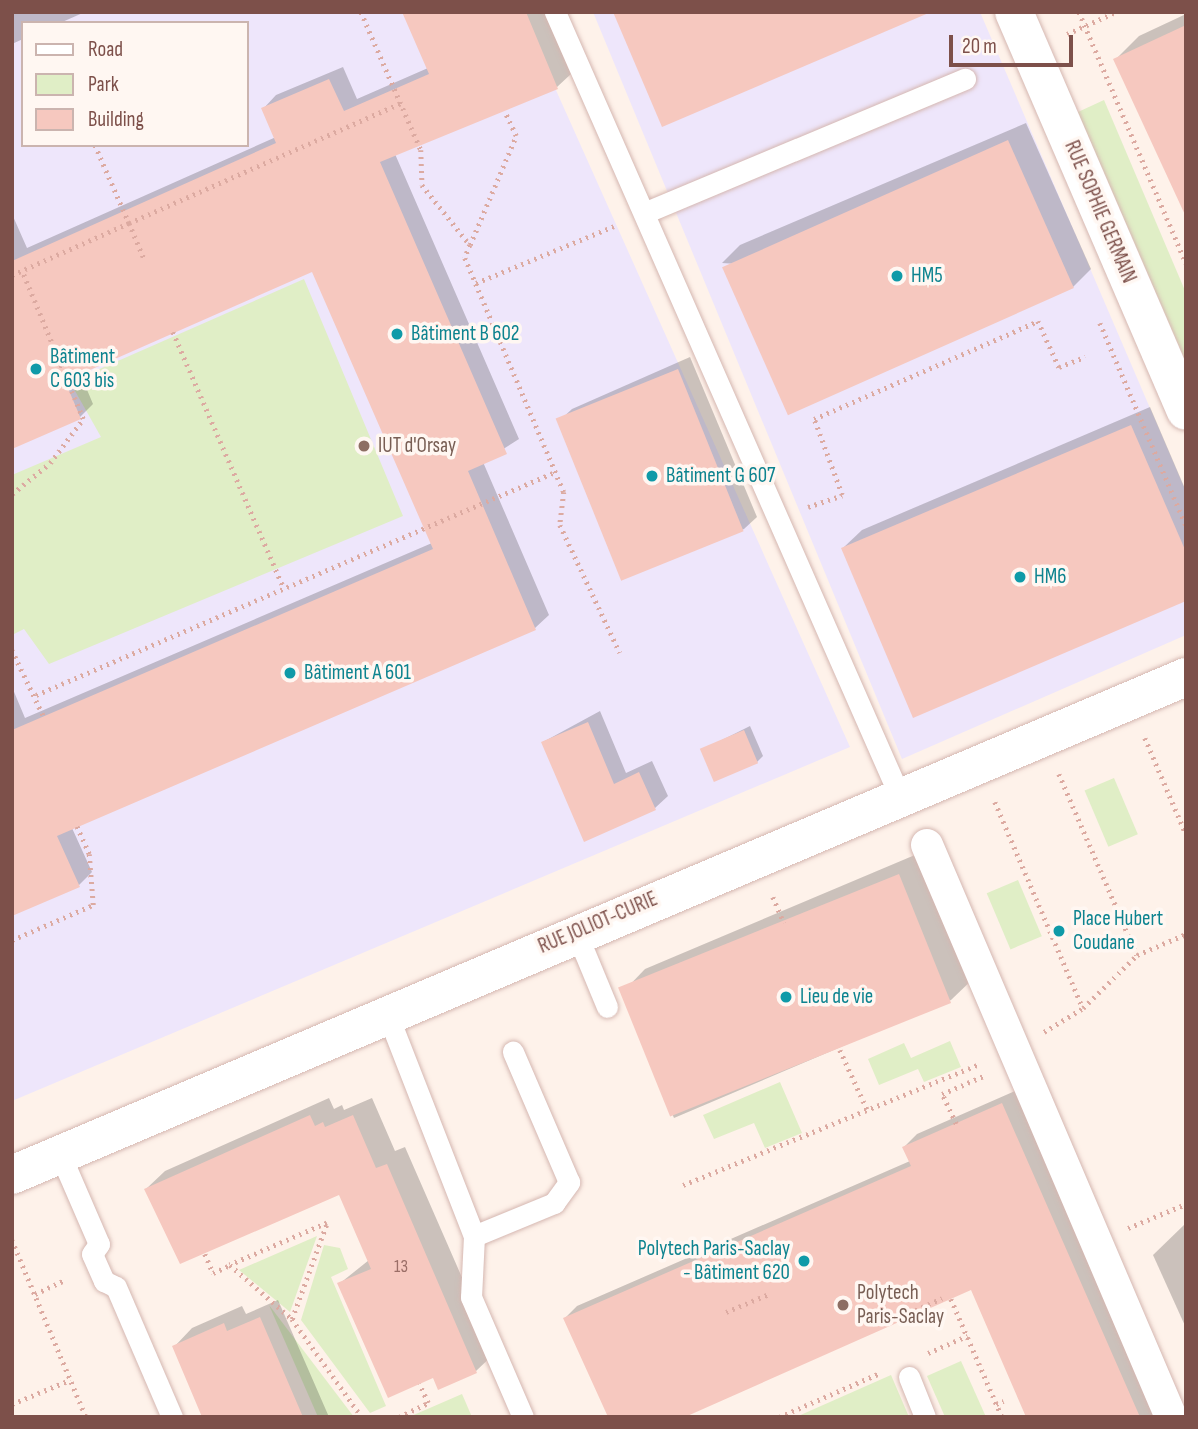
<!DOCTYPE html>
<meta charset="utf-8">
<style>
body{margin:0}
#map{position:relative;width:1198px;height:1429px;overflow:hidden;background:#fef2ea;font-family:"Sofia Sans Condensed",sans-serif}
div>[style]{position:absolute}
.education>*{inset:0;background:#eee6fb}
.green>*{inset:0;background:#e0eec6;transform-origin:0 0}
.shadow>*{inset:0;background:#0003}
.building>*{inset:0;background:#f6c8bf;transform-origin:0 0}
.path>*{height:4.5px;margin-top:-2.25px;transform-origin:0;background:repeating-linear-gradient(90deg,#dcaaa1 0 2px,transparent 0 7px)}
.roads{filter:drop-shadow(0 0 2px #d5b7b1) drop-shadow(0 0 2px #d5b7b1)}
.service>*{height:21px;margin:-10.5px;padding:0 10.5px;transform-origin:10.5px;border-radius:10.5px;background:#fff}
.pedestrian>*{height:32px;margin:-16px;padding:0 16px;transform-origin:16px;border-radius:16px;background:#fff}
.minor>*{height:38px;margin:-19px;padding:0 19px;transform-origin:19px;border-radius:19px;background:#fff}
.dots>*{width:19px;height:19px;translate:-50% -50%;box-sizing:border-box;border:4px solid #fff7f2;border-radius:50%}
span{translate:-50% -50%;white-space:nowrap;text-align:center;line-height:1.15;-webkit-text-stroke:7px #fff7f2;paint-order:stroke}
.number-label{font-size:18px;color:#9b6e67}
.number-label span{-webkit-text-stroke-width:0}
.street-label{font-size:21px;color:#7d504a}
.culture-label{font-size:21px;color:#0d838f}
.left{translate:0 -50%;text-align:left}
.right{translate:-100% -50%;text-align:right}
.education-label{font-size:21px;color:#785e54}
.frame{position:absolute;inset:0;border:14px solid #7d504a;pointer-events:none}
.legend{position:absolute;left:21px;top:21px;width:228px;height:126px;box-sizing:border-box;background:#fff7f2;border:2px solid #cbb4af;margin:0;padding:9px 12px;list-style:none;font-size:21px;color:#7d504a}
.legend li{display:flex;align-items:center;gap:14px;height:35px}
.legend b{width:35px;border:2px solid #cbb4af}
.scale{position:absolute;left:949px;top:35px;width:124px;height:32px;box-sizing:border-box;border:4px solid #7d504a;border-top:0;padding-left:9px;font-size:21px;line-height:24px;white-space:nowrap;color:#7d504a;-webkit-text-stroke:5px #fff7f2;paint-order:stroke}
</style>
<div id="map">
<div class="education">
<div style="clip-path:polygon(evenodd,12px 12px,521px 12px,850px 747px,12px 1101px,12px 12px,23px 23px,247px 23px,247px 145px,23px 145px,23px 23px)"></div>
<div style="clip-path:polygon(593px 12px,980px 12px,1186px 492px,1186px 635px,902px 759px)"></div>
</div>
<div class="green">
<div style="clip-path:polygon(1104px 100px,1186px 293px,1186px 362px,1078px 112px)"></div>
<div style="clip-path:polygon(304px 279px,403px 516px,49px 664px,24px 629px,12px 635px,12px 475px,101px 437px,70px 382px)"></div>
<div style="left:1114px;top:778px;width:61px;height:32px;rotate:67deg"></div>
<div style="left:1018px;top:880px;width:61px;height:34px;rotate:67deg"></div>
<div style="clip-path:polygon(950px 1041px,961px 1067px,924px 1082px,918px 1069px,879px 1085px,868px 1059px,904px 1043px,911px 1058px)"></div>
<div style="clip-path:polygon(780px 1082px,802px 1133px,765px 1148px,754px 1123px,714px 1139px,703px 1115px)"></div>
<div style="clip-path:polygon(317px 1236px,290px 1312px,239px 1270px)"></div>
<div style="clip-path:polygon(324px 1245px,340px 1248px,348px 1269px,331px 1277px,386px 1406px,370px 1413px,301px 1320px)"></div>
<div style="clip-path:polygon(269px 1305px,354px 1417px,318px 1417px)"></div>
<div style="clip-path:polygon(961px 1361px,986px 1417px,945px 1417px,927px 1376px)"></div>
<div style="clip-path:polygon(891px 1375px,909px 1417px,796px 1417px)"></div>
<div style="clip-path:polygon(462px 1394px,472px 1417px,409px 1417px)"></div>
</div>
<div class="shadow">
<div style="clip-path:polygon(12px 12px,85px 12px,60px 23px,23px 23px,23px 39px,12px 44px)"></div>
<div style="clip-path:polygon(404px 12px,544px 12px,571px 74px,557px 87px,395px 154px,519px 439px,483px 462px,549px 615px,535px 628px,72px 828px,92px 872px,79px 885px,12px 914px,12px 687px,25px 718px,432px 543px,313px 270px,80px 373px,93px 404px,80px 417px,12px 447px,12px 214px,27px 248px,276px 137px,263px 109px,276px 95px,343px 67px,357px 99px,428px 68px)"></div>
<div style="clip-path:polygon(1186px 14px,1186px 215px,1116px 59px,1139px 36px)"></div>
<div style="clip-path:polygon(1026px 123px,1091px 269px,1073px 287px,722px 263px,740px 245px)"></div>
<div style="clip-path:polygon(690px 357px,757px 517px,744px 529px,628px 577px,559px 421px,572px 409px)"></div>
<div style="clip-path:polygon(1150px 407px,1186px 491px,1186px 599px,843px 548px,862px 530px)"></div>
<div style="clip-path:polygon(600px 711px,626px 773px,652px 761px,668px 796px,655px 808px,585px 840px,543px 742px)"></div>
<div style="clip-path:polygon(750px 726px,763px 756px,757px 762px,702px 750px)"></div>
<div style="clip-path:polygon(922px 852px,975px 977px,951px 1000px,674px 1118px,622px 993px,645px 969px)"></div>
<div style="clip-path:polygon(1015px 1091px,1157px 1417px,1028px 1417px,972px 1288px,565px 1318px,577px 1306px,910px 1161px,904px 1147px,917px 1134px)"></div>
<div style="clip-path:polygon(329px 1098px,334px 1109px,342px 1105px,344px 1110px,372px 1098px,395px 1151px,405px 1147px,495px 1353px,476px 1371px,434px 1376px,339px 1284px,369px 1260px,339px 1192px,146px 1189px,165px 1171px)"></div>
<div style="clip-path:polygon(1186px 1223px,1186px 1328px,1153px 1255px)"></div>
<div style="clip-path:polygon(278px 1300px,329px 1417px,204px 1417px,174px 1347px,192px 1328px,242px 1306px,246px 1314px)"></div>
</div>
<div class="building">
<div style="clip-path:polygon(402px 12px,526px 12px,558px 89px,380px 162px,507px 454px,468px 471px,536px 630px,57px 836px,80px 887px,12px 916px,12px 730px,433px 549px,312px 272px,65px 381px,81px 419px,12px 449px,12px 261px,276px 143px,261px 108px,329px 79px,344px 111px,429px 74px)"></div>
<div style="clip-path:polygon(613px 12px,931px 12px,662px 127px)"></div>
<div style="clip-path:polygon(1186px 25px,1186px 217px,1113px 59px)"></div>
<div style="left:1008px;top:140px;width:162px;height:313px;rotate:66deg"></div>
<div style="left:678px;top:369px;width:175px;height:132px;rotate:68deg"></div>
<div style="clip-path:polygon(1131px 425px,1186px 552px,1186px 601px,913px 718px,841px 548px)"></div>
<div style="clip-path:polygon(588px 722px,614px 784px,639px 772px,656px 810px,584px 842px,541px 742px)"></div>
<div style="left:744px;top:730px;width:36px;height:48px;rotate:67deg"></div>
<div style="left:899px;top:874px;width:139px;height:303px;rotate:68deg"></div>
<div style="clip-path:polygon(1002px 1103px,1140px 1417px,1026px 1417px,971px 1290px,685px 1417px,608px 1417px,563px 1318px,911px 1166px,902px 1147px)"></div>
<div style="clip-path:polygon(310px 1115px,315px 1126px,323px 1122px,325px 1127px,353px 1115px,376px 1168px,387px 1164px,477px 1373px,438px 1390px,433px 1378px,388px 1398px,337px 1283px,371px 1269px,339px 1195px,180px 1264px,144px 1189px)"></div>
<div style="clip-path:polygon(260px 1317px,303px 1417px,202px 1417px,172px 1346px,224px 1323px,227px 1331px)"></div>
</div>
<div class="path">
<div style="left:361px;top:12px;width:150px;rotate:66.5deg"></div>
<div style="left:421px;top:150px;width:35px;rotate:88deg"></div>
<div style="left:422px;top:185px;width:77px;rotate:51.3deg"></div>
<div style="left:470px;top:245px;width:14px;rotate:111deg"></div>
<div style="left:465px;top:258px;width:254px;rotate:67.1deg"></div>
<div style="left:564px;top:492px;width:33px;rotate:97deg"></div>
<div style="left:560px;top:525px;width:141px;rotate:64.9deg"></div>
<div style="left:1079px;top:12px;width:273px;rotate:66.9deg"></div>
<div style="left:1067px;top:34px;width:54px;rotate:-24.2deg"></div>
<div style="left:95px;top:145px;width:85px;rotate:66.4deg"></div>
<div style="left:129px;top:223px;width:297px;rotate:-23.8deg"></div>
<div style="left:470px;top:245px;width:118px;rotate:-67.1deg"></div>
<div style="left:516px;top:136px;width:26px;rotate:-115deg"></div>
<div style="left:12px;top:275px;width:128px;rotate:-24deg"></div>
<div style="left:129px;top:223px;width:38px;rotate:67deg"></div>
<div style="left:476px;top:283px;width:149px;rotate:-22.4deg"></div>
<div style="left:1100px;top:323px;width:220px;rotate:67deg"></div>
<div style="left:173px;top:332px;width:280px;rotate:66.6deg"></div>
<div style="left:12px;top:494px;width:49px;rotate:-39.2deg"></div>
<div style="left:50px;top:463px;width:55px;rotate:-53.1deg"></div>
<div style="left:83px;top:419px;width:160px;rotate:-112.4deg"></div>
<div style="left:808px;top:507px;width:36px;rotate:-19deg"></div>
<div style="left:842px;top:495px;width:81px;rotate:-110.2deg"></div>
<div style="left:814px;top:419px;width:244px;rotate:-23.6deg"></div>
<div style="left:1038px;top:321px;width:51px;rotate:65.5deg"></div>
<div style="left:1059px;top:367px;width:28px;rotate:-21deg"></div>
<div style="left:12px;top:650px;width:74px;rotate:64.5deg"></div>
<div style="left:36px;top:695px;width:565px;rotate:-23.25deg"></div>
<div style="left:1145px;top:738px;width:104px;rotate:66.9deg"></div>
<div style="left:1059px;top:774px;width:197px;rotate:66.7deg"></div>
<div style="left:995px;top:802px;width:224px;rotate:66.9deg"></div>
<div style="left:773px;top:897px;width:28px;rotate:67deg"></div>
<div style="left:12px;top:940px;width:88px;rotate:-23.4deg"></div>
<div style="left:93px;top:905px;width:51px;rotate:-94.5deg"></div>
<div style="left:89px;top:854px;width:30px;rotate:-114deg"></div>
<div style="left:1044px;top:1032px;width:46px;rotate:-31.6deg"></div>
<div style="left:1083px;top:1008px;width:76px;rotate:-44.5deg"></div>
<div style="left:1137px;top:955px;width:53px;rotate:-23.2deg"></div>
<div style="left:840px;top:1050px;width:65px;rotate:65.4deg"></div>
<div style="left:956px;top:1124px;width:33px;rotate:-115deg"></div>
<div style="left:942px;top:1094px;width:48px;rotate:-23.4deg"></div>
<div style="left:683px;top:1185px;width:321px;rotate:-22.2deg"></div>
<div style="left:1128px;top:1228px;width:63px;rotate:-22.5deg"></div>
<div style="left:12px;top:1240px;width:192px;rotate:67.3deg"></div>
<div style="left:205px;top:1254px;width:21px;rotate:67deg"></div>
<div style="left:213px;top:1273px;width:19px;rotate:-25deg"></div>
<div style="left:35px;top:1294px;width:33px;rotate:-25deg"></div>
<div style="left:951px;top:1299px;width:129px;rotate:66.6deg"></div>
<div style="left:726px;top:1312px;width:47px;rotate:-22.7deg"></div>
<div style="left:909px;top:1313px;width:36px;rotate:-24deg"></div>
<div style="left:292px;top:1319px;width:102px;rotate:-70deg"></div>
<div style="left:327px;top:1223px;width:106px;rotate:156.6deg"></div>
<div style="left:230px;top:1265px;width:82px;rotate:41.1deg"></div>
<div style="left:292px;top:1319px;width:120px;rotate:54.5deg"></div>
<div style="left:928px;top:1353px;width:43px;rotate:-23.6deg"></div>
<div style="left:12px;top:1404px;width:63px;rotate:-22.5deg"></div>
<div style="left:996px;top:1404px;width:8px;rotate:-23deg"></div>
<div style="left:399px;top:1417px;width:32px;rotate:-26deg"></div>
<div style="left:428px;top:1403px;width:21px;rotate:-115deg"></div>
<div style="left:779px;top:1417px;width:108px;rotate:-23.5deg"></div>
</div>
<div class="roads">
<div class="service">
<div style="left:555px;top:12px;width:857px;rotate:66.27deg"></div>
<div style="left:644px;top:213px;width:348px;rotate:-22.7deg"></div>
<div style="left:576px;top:932px;width:81px;rotate:67.5deg"></div>
<div style="left:387px;top:1013px;width:239px;rotate:68.7deg"></div>
<div style="left:474px;top:1236px;width:61px;rotate:92.8deg"></div>
<div style="left:471px;top:1297px;width:131px;rotate:66.6deg"></div>
<div style="left:60px;top:1154px;width:98px;rotate:66.6deg"></div>
<div style="left:99px;top:1244px;width:12px;rotate:125deg"></div>
<div style="left:92px;top:1254px;width:30px;rotate:66deg"></div>
<div style="left:104px;top:1281px;width:13px;rotate:27deg"></div>
<div style="left:116px;top:1287px;width:142px;rotate:66.7deg"></div>
<div style="left:474px;top:1236px;width:87px;rotate:-22.4deg"></div>
<div style="left:554px;top:1203px;width:26px;rotate:-54deg"></div>
<div style="left:569px;top:1182px;width:142px;rotate:-113.3deg"></div>
<div style="left:909px;top:1377px;width:43px;rotate:68.2deg"></div>
</div>
<div class="pedestrian">
<div style="left:927px;top:845px;width:622px;rotate:66.9deg"></div>
</div>
<div class="minor">
<div style="left:1014px;top:12px;width:434px;rotate:66.7deg"></div>
<div style="left:12px;top:1175px;width:1275px;rotate:-22.99deg"></div>
</div>
</div>
<div class="dots">
<div style="left:897px;top:276px;background:#0f9aa8"></div>
<div style="left:397px;top:334px;background:#0f9aa8"></div>
<div style="left:36px;top:369px;background:#0f9aa8"></div>
<div style="left:364px;top:446px;background:#8d6e63"></div>
<div style="left:652px;top:476px;background:#0f9aa8"></div>
<div style="left:1020px;top:577px;background:#0f9aa8"></div>
<div style="left:290px;top:673px;background:#0f9aa8"></div>
<div style="left:1059px;top:931px;background:#0f9aa8"></div>
<div style="left:786px;top:997px;background:#0f9aa8"></div>
<div style="left:804px;top:1261px;background:#0f9aa8"></div>
<div style="left:843px;top:1305px;background:#8d6e63"></div>
</div>
<div class="number-label">
<span style="left:401px;top:1267px">13</span>
</div>
<div class="street-label">
<span style="left:1100px;top:212px;rotate:67deg">RUE SOPHIE GERMAIN</span>
<span style="left:598px;top:923px;rotate:-23deg">RUE JOLIOT-CURIE</span>
</div>
<div class="culture-label">
<span class="left" style="left:911px;top:276px">HM5</span>
<span class="left" style="left:411px;top:334px">Bâtiment B 602</span>
<span class="left" style="left:50px;top:369px">Bâtiment<br>C 603 bis</span>
<span class="left" style="left:666px;top:476px">Bâtiment G 607</span>
<span class="left" style="left:1034px;top:577px">HM6</span>
<span class="left" style="left:304px;top:673px">Bâtiment A 601</span>
<span class="left" style="left:1073px;top:931px">Place Hubert<br>Coudane</span>
<span class="left" style="left:800px;top:997px">Lieu de vie</span>
<span class="right" style="left:790px;top:1261px">Polytech Paris-Saclay<br>- Bâtiment 620</span>
</div>
<div class="education-label">
<span class="left" style="left:378px;top:446px">IUT d'Orsay</span>
<span class="left" style="left:857px;top:1305px">Polytech<br>Paris-Saclay</span>
</div>
<div class="frame"></div>
<ul class="legend">
<li><b style="height:9px;background:#fff"></b>Road</li>
<li><b style="height:19px;background:#e0eec6"></b>Park</li>
<li><b style="height:19px;background:#f6c8bf"></b>Building</li>
</ul>
<div class="scale">20 m</div>
</div>
